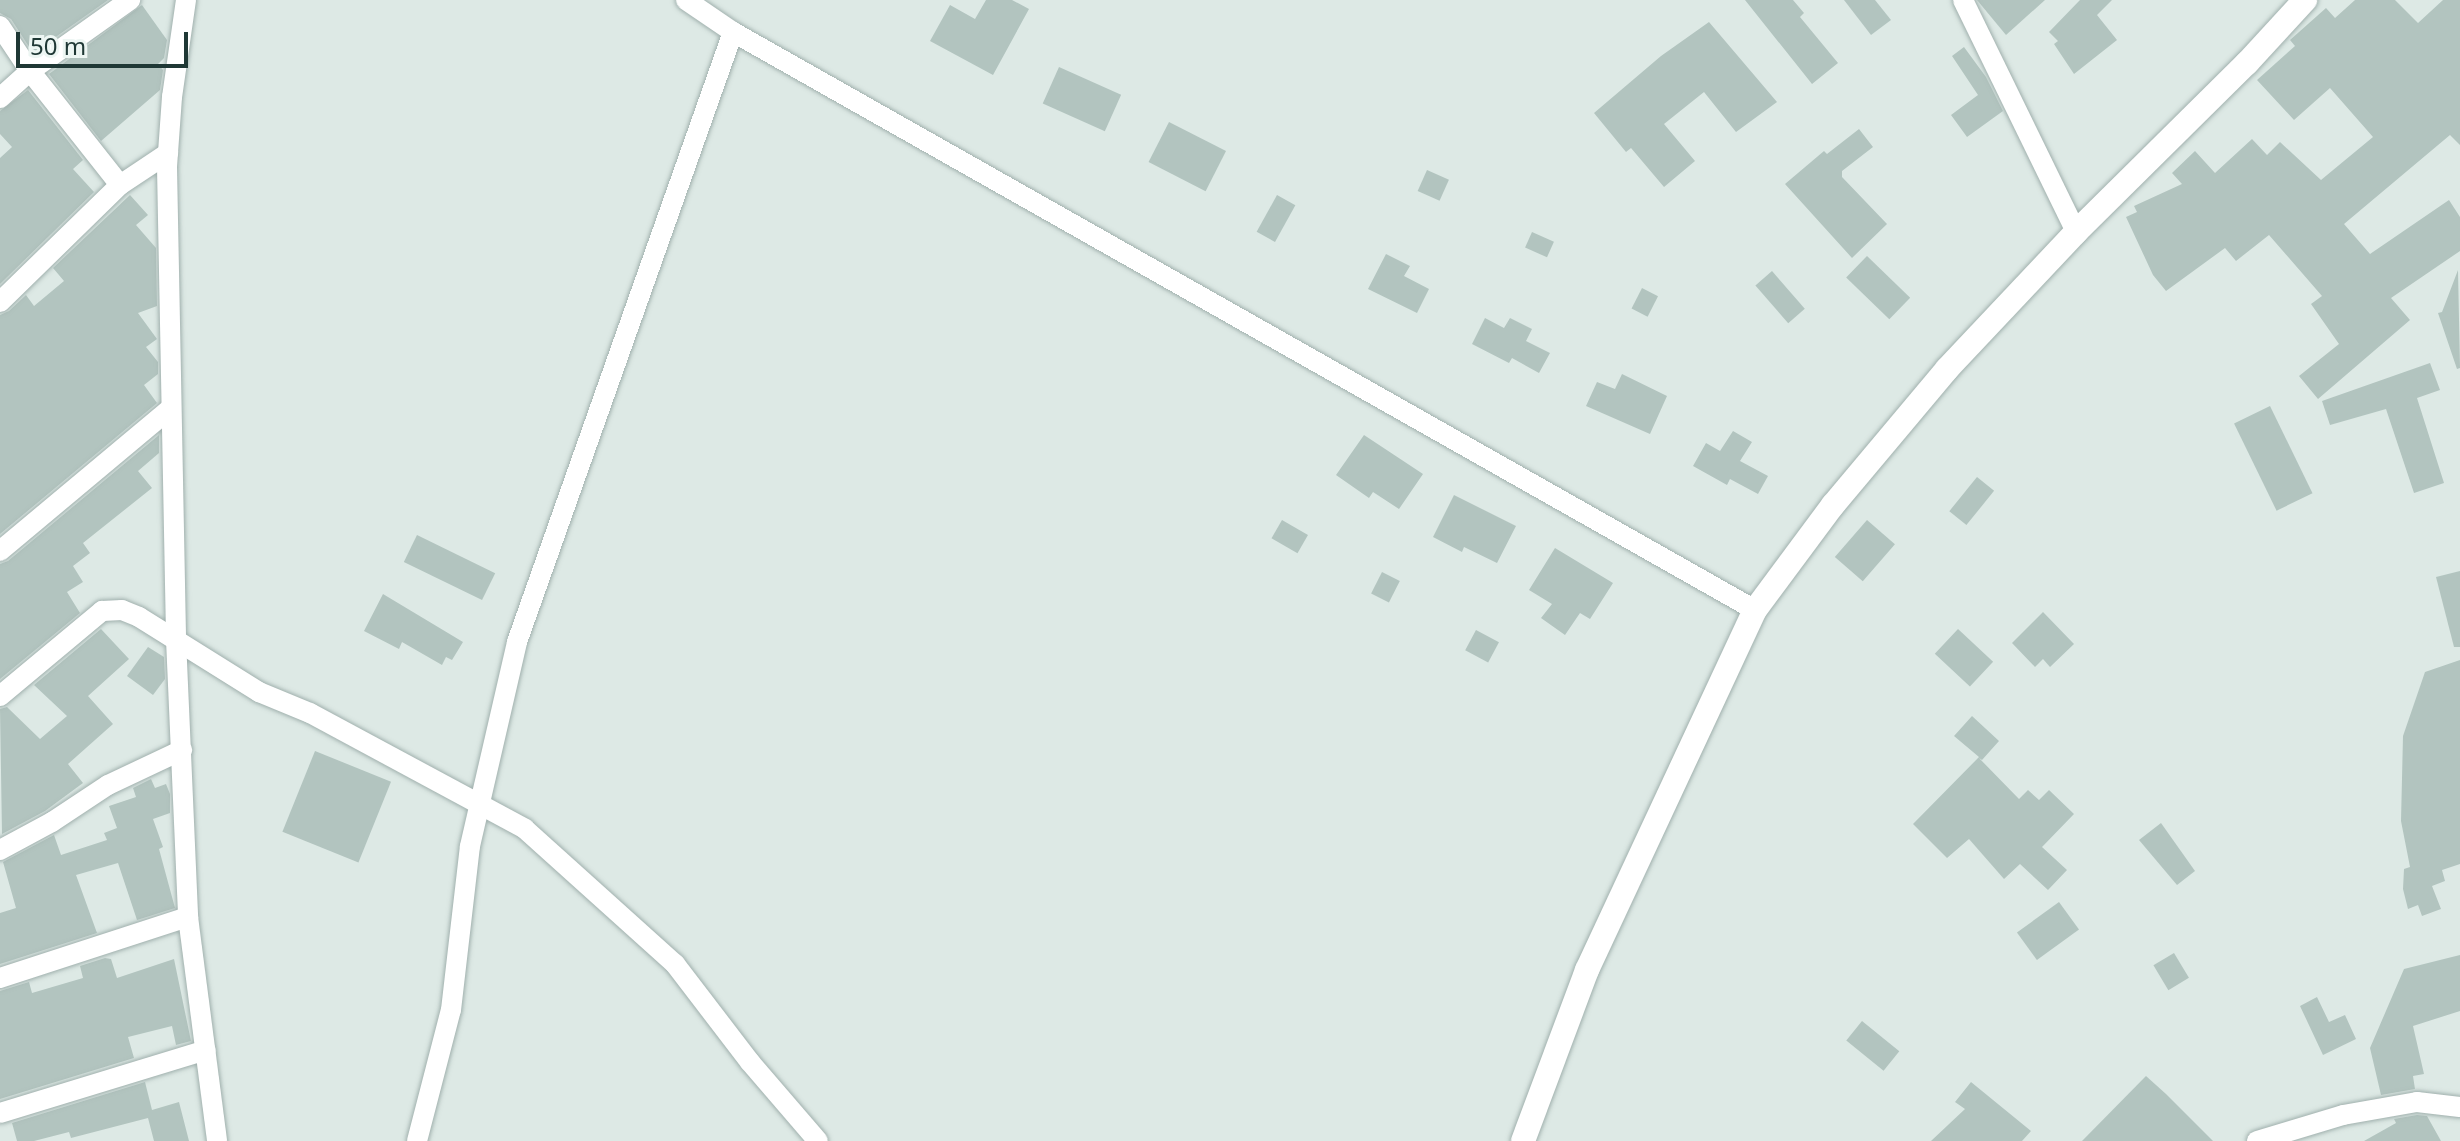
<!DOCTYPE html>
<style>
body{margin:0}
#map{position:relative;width:2460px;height:1141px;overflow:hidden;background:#dde9e5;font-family:"Noto Sans",sans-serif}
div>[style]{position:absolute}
.building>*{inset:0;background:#b2c4bf;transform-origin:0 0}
.roads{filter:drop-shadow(0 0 2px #a0b0ad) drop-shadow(0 0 2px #a0b0ad)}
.street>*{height:20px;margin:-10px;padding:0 10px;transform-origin:10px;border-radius:10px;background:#fff}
.secondary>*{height:24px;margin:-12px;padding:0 12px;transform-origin:12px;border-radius:12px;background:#fff}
span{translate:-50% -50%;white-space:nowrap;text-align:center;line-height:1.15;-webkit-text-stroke:8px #edf6f3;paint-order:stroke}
.scale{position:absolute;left:16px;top:32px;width:172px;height:36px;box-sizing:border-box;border:4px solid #1f3835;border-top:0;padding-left:10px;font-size:24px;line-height:28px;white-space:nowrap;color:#1f3835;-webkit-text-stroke:6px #edf6f3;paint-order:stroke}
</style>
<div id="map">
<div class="building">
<div style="clip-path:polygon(0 0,108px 0,33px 53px,11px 19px,0 13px)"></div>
<div style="clip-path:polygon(986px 0,1012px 0,1029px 9px,993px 75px,930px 41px,950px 5px,975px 19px)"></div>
<div style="clip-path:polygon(1745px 0,1793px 0,1804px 13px,1800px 17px,1838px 63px,1812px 84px)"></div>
<div style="clip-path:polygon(1844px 0,1875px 0,1891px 20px,1871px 35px)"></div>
<div style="clip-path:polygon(1977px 0,2045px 0,2006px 35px)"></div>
<div style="clip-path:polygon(2080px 0,2112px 0,2097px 15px,2117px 40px,2074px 74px,2054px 44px,2058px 41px,2049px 32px)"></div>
<div style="clip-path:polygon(2355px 0,2395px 0,2418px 23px,2443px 0,2460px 0,2460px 145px,2450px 135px,2344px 224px,2370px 254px,2449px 200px,2460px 217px,2460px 251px,2391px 298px,2410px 320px,2318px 399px,2299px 376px,2339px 344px,2311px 304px,2322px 296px,2269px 235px,2236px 261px,2225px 248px,2166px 291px,2153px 275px,2126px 217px,2137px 212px,2134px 206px,2182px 184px,2172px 173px,2195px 151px,2215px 173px,2252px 139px,2267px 155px,2280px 142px,2321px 180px,2373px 137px,2330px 88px,2294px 120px,2257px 80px,2295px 46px,2290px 40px,2326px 8px,2335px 18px)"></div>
<div style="clip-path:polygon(142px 5px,167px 40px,164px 58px,158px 64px,163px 70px,160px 90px,101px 141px,49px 74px)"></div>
<div style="clip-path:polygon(1709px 22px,1777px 102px,1736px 132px,1704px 92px,1664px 124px,1695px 161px,1664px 187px,1631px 148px,1626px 152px,1594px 113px,1661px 56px)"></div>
<div style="clip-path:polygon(1964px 47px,1986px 77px,2003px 111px,1967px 137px,1951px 115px,1978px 95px,1952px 56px)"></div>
<div style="left:1059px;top:67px;width:68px;height:40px;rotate:24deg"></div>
<div style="clip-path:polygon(28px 90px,83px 160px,73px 169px,94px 192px,0 284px,0 158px,12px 147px,0 134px,0 111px)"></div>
<div style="left:1169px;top:122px;width:64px;height:45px;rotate:27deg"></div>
<div style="clip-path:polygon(1859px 129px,1873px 147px,1842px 171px,1842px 177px,1887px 224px,1852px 258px,1785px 184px,1824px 151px,1827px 154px)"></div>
<div style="left:1427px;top:170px;width:24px;height:23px;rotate:24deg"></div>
<div style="clip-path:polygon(130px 195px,148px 215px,136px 225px,156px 248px,157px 306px,138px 313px,157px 339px,146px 347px,158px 362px,158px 374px,144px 385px,157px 403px,0 534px,0 315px,9px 311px,26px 295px,34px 306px,64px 281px,53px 268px)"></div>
<div style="left:1277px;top:195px;width:21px;height:42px;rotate:29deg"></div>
<div style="left:1532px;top:232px;width:24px;height:17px;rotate:24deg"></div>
<div style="clip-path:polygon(1386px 254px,1410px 266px,1404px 276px,1429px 289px,1417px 313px,1368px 289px)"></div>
<div style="left:1867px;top:256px;width:60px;height:30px;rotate:44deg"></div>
<div style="clip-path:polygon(2458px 270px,2460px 368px,2457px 369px,2438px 313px,2442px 312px)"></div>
<div style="left:1772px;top:271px;width:50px;height:22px;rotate:49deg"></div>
<div style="left:1642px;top:288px;width:18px;height:23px;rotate:27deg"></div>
<div style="clip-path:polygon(1485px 318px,1504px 328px,1510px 318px,1532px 329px,1526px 341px,1550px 353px,1539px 373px,1512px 358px,1509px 363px,1472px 344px)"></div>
<div style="clip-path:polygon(2430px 363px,2440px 390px,2417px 398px,2444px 483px,2414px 493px,2386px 409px,2330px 425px,2322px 401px)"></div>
<div style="clip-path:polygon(1622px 374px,1667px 396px,1650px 434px,1586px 406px,1597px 382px,1615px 389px)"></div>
<div style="left:2270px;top:406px;width:97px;height:40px;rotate:64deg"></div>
<div style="clip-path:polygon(1733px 431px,1752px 442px,1740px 461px,1768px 476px,1758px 494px,1730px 479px,1727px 485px,1693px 466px,1706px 443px,1720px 451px)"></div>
<div style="clip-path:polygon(159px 435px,159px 453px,138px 471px,152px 488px,83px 543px,90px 553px,73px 566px,83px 582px,67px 592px,80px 613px,0 679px,0 564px,8px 561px)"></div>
<div style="clip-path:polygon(1364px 435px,1423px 474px,1399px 509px,1373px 492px,1369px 498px,1336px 475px)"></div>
<div style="left:1977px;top:477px;width:22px;height:44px;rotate:39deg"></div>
<div style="clip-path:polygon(1454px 495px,1516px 526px,1497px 563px,1464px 547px,1462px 552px,1433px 537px)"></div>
<div style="left:1282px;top:520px;width:30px;height:21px;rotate:30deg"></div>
<div style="left:1867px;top:520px;width:37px;height:49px;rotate:41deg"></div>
<div style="left:417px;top:535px;width:87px;height:30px;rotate:26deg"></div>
<div style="clip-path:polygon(1555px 548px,1613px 583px,1590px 619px,1580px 613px,1565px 635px,1541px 618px,1552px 604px,1529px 590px)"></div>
<div style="clip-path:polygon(2460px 571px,2460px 647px,2454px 647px,2436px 577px)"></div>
<div style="left:1382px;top:572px;width:20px;height:24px;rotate:27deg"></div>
<div style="clip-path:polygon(383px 594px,463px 642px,452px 660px,446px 657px,442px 665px,402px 642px,399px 649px,364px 631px)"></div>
<div style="clip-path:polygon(2043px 612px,2074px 644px,2050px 667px,2043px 659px,2035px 667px,2012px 643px)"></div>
<div style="clip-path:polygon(101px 629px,129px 659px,88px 696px,113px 724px,68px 764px,83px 783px,45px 811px,2px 834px,0 709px,7px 707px,40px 739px,67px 716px,34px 685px)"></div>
<div style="left:1958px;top:629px;width:48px;height:34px;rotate:43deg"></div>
<div style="left:1476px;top:630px;width:26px;height:23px;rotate:28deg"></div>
<div style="clip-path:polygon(148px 647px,164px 657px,165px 679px,153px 695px,127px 676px)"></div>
<div style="clip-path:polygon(2460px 660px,2460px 864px,2442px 870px,2445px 881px,2432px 886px,2441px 909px,2422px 916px,2418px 905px,2408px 909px,2403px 889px,2404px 869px,2410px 867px,2401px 821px,2403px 736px,2425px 672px)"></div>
<div style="clip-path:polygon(1972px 716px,1999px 741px,1982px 760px,1979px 758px,2019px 799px,2028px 790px,2039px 800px,2049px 790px,2074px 814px,2042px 847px,2067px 870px,2048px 890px,2020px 864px,2004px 879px,1969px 839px,1947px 858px,1913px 824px,1979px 757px,1954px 736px)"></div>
<div style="left:315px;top:751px;width:82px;height:87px;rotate:22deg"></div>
<div style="clip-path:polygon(151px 779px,155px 788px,166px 784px,170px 794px,170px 813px,153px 819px,163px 847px,159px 849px,175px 908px,137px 920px,118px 863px,76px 875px,97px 933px,0 964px,0 913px,16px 908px,3px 862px,54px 835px,61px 855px,107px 840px,104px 833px,117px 828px,109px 806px,136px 797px,133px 788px)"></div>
<div style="clip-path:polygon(2161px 823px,2195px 871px,2177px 885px,2139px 840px)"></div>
<div style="left:2059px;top:902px;width:34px;height:52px;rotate:54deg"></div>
<div style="left:2174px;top:953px;width:29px;height:24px;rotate:59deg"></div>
<div style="clip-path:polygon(2460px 955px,2460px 1011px,2413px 1026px,2424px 1074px,2413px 1076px,2415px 1089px,2381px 1095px,2370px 1048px,2404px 969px)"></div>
<div style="clip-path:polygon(105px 958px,111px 959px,117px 978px,174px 959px,191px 1041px,176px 1045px,172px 1026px,128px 1037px,134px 1058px,0 1099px,0 991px,29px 982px,32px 993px,83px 978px,80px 966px)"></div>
<div style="clip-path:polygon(2317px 997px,2329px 1022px,2345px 1015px,2356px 1039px,2323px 1055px,2300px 1006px)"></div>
<div style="left:1862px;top:1021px;width:48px;height:25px;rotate:39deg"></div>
<div style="clip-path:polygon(2146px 1076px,2166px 1094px,2213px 1141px,2082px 1141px)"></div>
<div style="clip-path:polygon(145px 1082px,152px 1110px,179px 1102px,189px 1141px,154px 1141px,148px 1118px,71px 1138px,69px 1132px,34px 1141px,17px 1141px,12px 1123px)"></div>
<div style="clip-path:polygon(1971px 1082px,2031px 1131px,2022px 1141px,1931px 1141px,1965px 1109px,1955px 1102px)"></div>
<div style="clip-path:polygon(2417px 1115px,2427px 1116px,2441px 1141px,2364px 1141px,2396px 1123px,2394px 1119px)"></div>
</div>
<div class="roads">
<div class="street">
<div style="left:186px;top:0;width:98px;rotate:98.2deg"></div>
<div style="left:172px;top:97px;width:70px;rotate:94.1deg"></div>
<div style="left:167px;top:167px;width:472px;rotate:88.9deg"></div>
<div style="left:176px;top:639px;width:278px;rotate:87.5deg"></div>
<div style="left:188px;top:917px;width:226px;rotate:82.6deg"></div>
<div style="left:686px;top:0;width:57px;rotate:34.2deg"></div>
<div style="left:733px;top:32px;width:1174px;rotate:29.49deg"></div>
<div style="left:1963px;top:0;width:258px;rotate:64deg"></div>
<div style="left:0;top:26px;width:54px;rotate:56.3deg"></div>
<div style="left:30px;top:71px;width:145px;rotate:51.7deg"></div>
<div style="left:0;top:98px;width:40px;rotate:-42deg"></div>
<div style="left:30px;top:71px;width:123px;rotate:-35.4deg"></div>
<div style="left:0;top:302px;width:168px;rotate:-44.3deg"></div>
<div style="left:120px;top:185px;width:58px;rotate:-33.7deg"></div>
<div style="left:0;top:551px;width:222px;rotate:-39.9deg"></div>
<div style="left:0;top:696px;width:133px;rotate:-39.8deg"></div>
<div style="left:102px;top:611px;width:20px;rotate:-3deg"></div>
<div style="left:122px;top:610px;width:18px;rotate:22deg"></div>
<div style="left:139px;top:617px;width:142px;rotate:32deg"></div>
<div style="left:259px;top:692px;width:55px;rotate:22.4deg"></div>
<div style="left:310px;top:713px;width:244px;rotate:28.3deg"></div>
<div style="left:525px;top:829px;width:202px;rotate:42deg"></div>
<div style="left:675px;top:964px;width:123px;rotate:52.6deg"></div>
<div style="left:750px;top:1062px;width:104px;rotate:49.3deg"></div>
<div style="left:0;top:850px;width:59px;rotate:-28.3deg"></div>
<div style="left:52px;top:822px;width:67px;rotate:-33.5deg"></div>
<div style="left:108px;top:785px;width:82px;rotate:-25.3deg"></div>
<div style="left:0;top:978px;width:198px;rotate:-18deg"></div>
<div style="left:0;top:1113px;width:215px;rotate:-17deg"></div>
<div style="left:417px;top:1141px;width:135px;rotate:-75.5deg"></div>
<div style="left:451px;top:1010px;width:165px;rotate:-83.4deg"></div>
<div style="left:470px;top:846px;width:209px;rotate:-77deg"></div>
<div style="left:517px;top:642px;width:647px;rotate:-70.5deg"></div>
<div style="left:2257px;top:1141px;width:90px;rotate:-16.8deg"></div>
<div style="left:2343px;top:1115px;width:75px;rotate:-10deg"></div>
<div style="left:2417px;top:1102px;width:43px;rotate:6.6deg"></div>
</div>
<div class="secondary">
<div style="left:1523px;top:1141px;width:183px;rotate:-69.5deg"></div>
<div style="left:1587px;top:970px;width:397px;rotate:-65deg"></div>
<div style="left:1755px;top:610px;width:131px;rotate:-53.4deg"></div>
<div style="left:1833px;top:505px;width:177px;rotate:-50deg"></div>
<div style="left:1947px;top:369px;width:188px;rotate:-46.7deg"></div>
<div style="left:2076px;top:232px;width:240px;rotate:-44.7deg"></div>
<div style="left:2247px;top:63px;width:86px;rotate:-47.4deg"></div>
</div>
</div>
<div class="scale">50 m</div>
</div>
